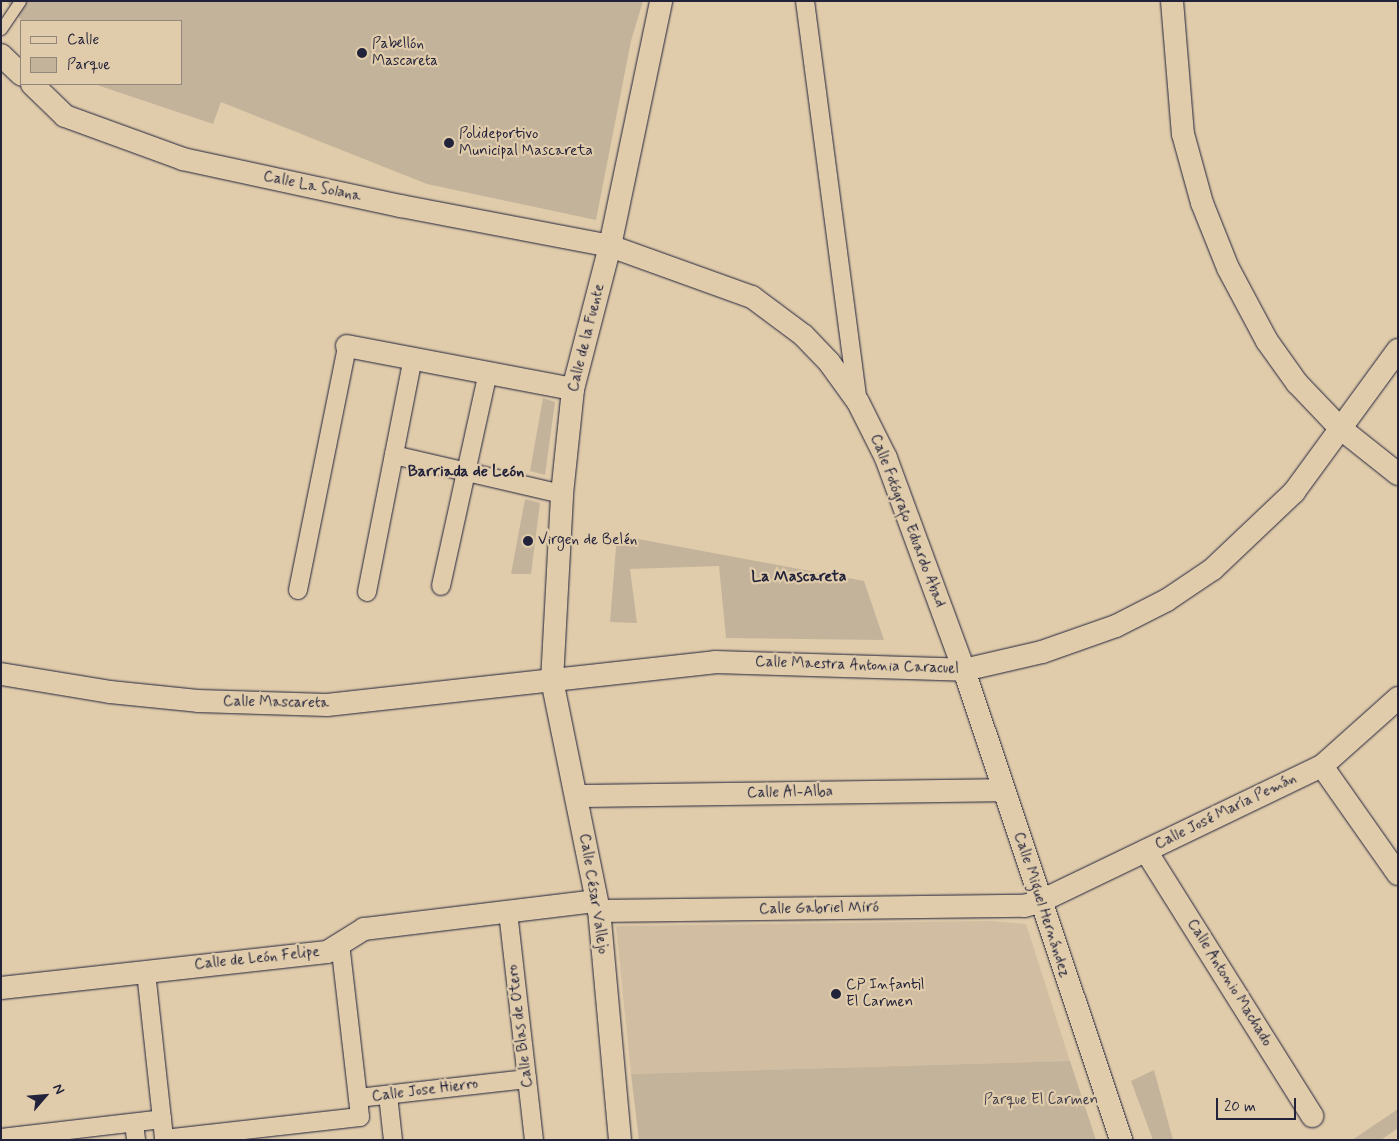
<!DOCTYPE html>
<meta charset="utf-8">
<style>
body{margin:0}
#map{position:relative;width:1399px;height:1141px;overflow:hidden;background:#e0ccab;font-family:Mynerve,sans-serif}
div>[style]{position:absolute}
.built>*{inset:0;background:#d1bea2}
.green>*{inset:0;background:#c4b39b}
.roads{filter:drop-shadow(0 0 1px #22223b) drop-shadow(0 0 1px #22223b)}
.service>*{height:11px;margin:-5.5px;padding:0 5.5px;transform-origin:5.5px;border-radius:5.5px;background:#e0ccab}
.pedestrian>*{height:18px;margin:-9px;padding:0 9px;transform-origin:9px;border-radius:9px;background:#e0ccab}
.minor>*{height:22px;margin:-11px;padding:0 11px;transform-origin:11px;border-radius:11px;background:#e0ccab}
.dots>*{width:14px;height:14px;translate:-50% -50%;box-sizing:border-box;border:2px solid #e0ccab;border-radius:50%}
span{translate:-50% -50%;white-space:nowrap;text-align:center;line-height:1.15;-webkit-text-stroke:4.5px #e0ccab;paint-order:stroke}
.poi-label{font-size:15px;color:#22223b}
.left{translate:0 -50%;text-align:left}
.street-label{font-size:15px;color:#22223b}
.park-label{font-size:15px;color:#423f4e}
.neighbourhood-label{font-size:16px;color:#22223b;font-weight:700}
.frame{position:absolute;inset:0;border:2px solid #22223b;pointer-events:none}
.legend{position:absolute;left:20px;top:20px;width:162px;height:65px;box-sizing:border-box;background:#e0ccab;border:1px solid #94887e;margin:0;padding:6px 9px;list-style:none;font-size:15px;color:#22223b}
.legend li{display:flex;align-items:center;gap:10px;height:25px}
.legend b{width:25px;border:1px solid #94887e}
.north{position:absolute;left:20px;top:1071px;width:50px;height:50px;-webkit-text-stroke:4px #e0ccab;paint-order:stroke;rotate:63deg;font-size:14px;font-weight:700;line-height:20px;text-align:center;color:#22223b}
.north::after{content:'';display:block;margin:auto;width:18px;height:22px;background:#22223b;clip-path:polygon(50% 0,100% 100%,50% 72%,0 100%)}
.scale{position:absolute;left:1216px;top:1098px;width:80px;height:22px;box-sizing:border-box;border:2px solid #22223b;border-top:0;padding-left:6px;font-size:15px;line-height:18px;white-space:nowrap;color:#22223b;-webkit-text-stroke:4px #e0ccab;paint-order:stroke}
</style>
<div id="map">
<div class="built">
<div style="clip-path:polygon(990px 921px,1026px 924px,1070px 1061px,631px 1074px,616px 926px)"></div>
</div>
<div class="green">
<div style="clip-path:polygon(6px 1px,643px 1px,631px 41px,596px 220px,427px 184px,221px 102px,213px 124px,100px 86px,97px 84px,181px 84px,181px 21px,22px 21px)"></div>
<div style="clip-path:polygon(543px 398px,555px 402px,545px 475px,530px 471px)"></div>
<div style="clip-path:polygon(525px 499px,540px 503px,531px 574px,511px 574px)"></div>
<div style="clip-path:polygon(617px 535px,864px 581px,884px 640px,726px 638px,719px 566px,630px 569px,637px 623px,610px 622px)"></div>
<div style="clip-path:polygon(1070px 1061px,1096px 1140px,639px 1140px,631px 1074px)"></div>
<div style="clip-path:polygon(1154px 1070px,1173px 1140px,1153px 1140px,1131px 1081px)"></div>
<div style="clip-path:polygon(1398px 1109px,1398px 1128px,1381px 1140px,1352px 1140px)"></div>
</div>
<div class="roads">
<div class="service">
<div style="left:1px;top:29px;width:34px;rotate:-56deg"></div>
</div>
<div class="pedestrian">
<div style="left:805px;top:1px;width:404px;rotate:82.5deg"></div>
<div style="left:394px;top:455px;width:172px;rotate:13.1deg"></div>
<div style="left:441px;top:586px;width:218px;rotate:-77.6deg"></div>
<div style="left:298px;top:590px;width:249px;rotate:-78.6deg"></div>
<div style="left:367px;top:592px;width:238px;rotate:-78.9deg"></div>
<div style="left:508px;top:912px;width:229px;rotate:83.5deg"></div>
<div style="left:340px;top:943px;width:156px;rotate:83.4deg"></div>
<div style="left:146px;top:972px;width:148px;rotate:83.8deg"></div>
<div style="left:388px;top:1095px;width:45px;rotate:83.7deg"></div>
<div style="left:134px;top:1123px;width:17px;rotate:83deg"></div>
<div style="left:1px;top:1138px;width:162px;rotate:-6.7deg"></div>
<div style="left:162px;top:1119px;width:20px;rotate:84deg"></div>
<div style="left:164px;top:1139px;width:197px;rotate:-6.4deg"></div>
<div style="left:360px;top:1117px;width:19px;rotate:-96deg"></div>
<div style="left:358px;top:1098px;width:170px;rotate:-6.4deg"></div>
</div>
<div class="minor">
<div style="left:1172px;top:1px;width:133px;rotate:85.3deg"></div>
<div style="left:1183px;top:134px;width:72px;rotate:74.6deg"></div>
<div style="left:1202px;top:203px;width:70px;rotate:68.2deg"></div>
<div style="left:1228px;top:268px;width:83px;rotate:61.9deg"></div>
<div style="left:1267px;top:341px;width:52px;rotate:54.5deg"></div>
<div style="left:1297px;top:383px;width:62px;rotate:46.3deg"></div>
<div style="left:1340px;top:428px;width:74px;rotate:38.4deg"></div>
<div style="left:1px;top:55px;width:28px;rotate:44deg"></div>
<div style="left:32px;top:84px;width:46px;rotate:44.1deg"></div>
<div style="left:65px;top:116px;width:126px;rotate:20deg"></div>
<div style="left:183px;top:159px;width:223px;rotate:12.2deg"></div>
<div style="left:401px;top:206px;width:213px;rotate:10.8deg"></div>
<div style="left:610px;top:246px;width:151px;rotate:19.8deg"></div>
<div style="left:752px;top:297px;width:64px;rotate:36.7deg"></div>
<div style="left:803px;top:335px;width:37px;rotate:46deg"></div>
<div style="left:829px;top:362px;width:49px;rotate:54.1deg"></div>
<div style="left:858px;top:402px;width:63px;rotate:63.4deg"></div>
<div style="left:886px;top:458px;width:226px;rotate:69.8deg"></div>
<div style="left:964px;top:670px;width:496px;rotate:71.5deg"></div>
<div style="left:347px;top:346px;width:230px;rotate:10.8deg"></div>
<div style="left:1px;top:674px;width:110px;rotate:9.4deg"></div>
<div style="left:110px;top:692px;width:88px;rotate:5.8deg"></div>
<div style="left:198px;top:701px;width:129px;rotate:1.8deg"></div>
<div style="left:327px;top:705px;width:390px;rotate:-6.3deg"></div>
<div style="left:715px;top:662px;width:249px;rotate:1.8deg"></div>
<div style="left:964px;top:670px;width:80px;rotate:-13deg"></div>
<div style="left:1042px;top:652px;width:78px;rotate:-19.4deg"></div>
<div style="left:1116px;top:626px;width:57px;rotate:-27deg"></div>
<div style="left:1167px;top:600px;width:55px;rotate:-34deg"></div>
<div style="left:1213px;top:569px;width:112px;rotate:-43.5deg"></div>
<div style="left:1294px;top:492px;width:176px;rotate:-53.8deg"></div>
<div style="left:1322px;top:766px;width:132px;rotate:54.9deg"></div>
<div style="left:576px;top:796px;width:427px;rotate:-0.8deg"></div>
<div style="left:1146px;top:851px;width:313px;rotate:57.9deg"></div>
<div style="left:599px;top:911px;width:425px;rotate:-0.7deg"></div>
<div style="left:1024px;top:906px;width:16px;rotate:-15deg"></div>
<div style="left:1039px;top:902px;width:314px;rotate:-25.7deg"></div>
<div style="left:1322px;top:766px;width:102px;rotate:-41.8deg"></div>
<div style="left:1px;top:988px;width:328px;rotate:-6.3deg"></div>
<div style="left:327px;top:952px;width:44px;rotate:-31.9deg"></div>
<div style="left:364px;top:929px;width:234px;rotate:-6.9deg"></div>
<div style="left:620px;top:1140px;width:230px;rotate:-95.2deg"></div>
<div style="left:599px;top:911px;width:235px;rotate:-101.5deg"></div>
<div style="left:552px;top:681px;width:187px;rotate:-86.9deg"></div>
<div style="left:562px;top:494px;width:106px;rotate:-84deg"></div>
<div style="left:573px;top:389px;width:148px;rotate:-75.5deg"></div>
<div style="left:610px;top:246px;width:250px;rotate:-78.2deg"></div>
</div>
</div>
<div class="dots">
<div style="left:362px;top:53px;background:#22223b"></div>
<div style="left:449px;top:143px;background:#22223b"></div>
<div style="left:528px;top:541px;background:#22223b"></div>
<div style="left:836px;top:994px;background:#22223b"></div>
</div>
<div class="poi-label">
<span class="left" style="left:372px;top:53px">Pabellón<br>Mascareta</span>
<span class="left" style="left:459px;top:143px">Polideportivo<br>Municipal Mascareta</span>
<span class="left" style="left:538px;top:541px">Virgen de Belén</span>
<span class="left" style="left:846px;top:994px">CP Infantil<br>El Carmen</span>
</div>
<div class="street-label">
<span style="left:312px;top:187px;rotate:12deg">Calle La Solana</span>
<span style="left:587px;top:338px;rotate:-76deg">Calle de la Fuente</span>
<span style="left:907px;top:521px;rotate:69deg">Calle Fotógrafo Eduardo Abad</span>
<span style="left:857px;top:666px;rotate:2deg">Calle Maestra Antonia Caracuel</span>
<span style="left:276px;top:703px;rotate:1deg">Calle Mascareta</span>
<span style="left:790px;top:793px;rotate:-1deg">Calle Al-Alba</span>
<span style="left:1226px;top:812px;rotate:-26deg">Calle José María Pemán</span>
<span style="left:593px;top:894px;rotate:81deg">Calle César Vallejo</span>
<span style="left:1041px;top:905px;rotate:72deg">Calle Miguel Hernández</span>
<span style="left:819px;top:909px;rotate:-1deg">Calle Gabriel Miró</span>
<span style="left:257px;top:959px;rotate:-6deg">Calle de León Felipe</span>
<span style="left:1229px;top:983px;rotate:58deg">Calle Antonio Machado</span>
<span style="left:521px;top:1026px;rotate:-97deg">Calle Blas de Otero</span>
<span style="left:425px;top:1091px;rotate:-7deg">Calle Jose Hierro</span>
</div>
<div class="park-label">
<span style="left:1041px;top:1101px">Parque El Carmen</span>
</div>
<div class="neighbourhood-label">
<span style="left:466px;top:472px">Barriada de León</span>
<span style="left:799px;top:577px">La Mascareta</span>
</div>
<div class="frame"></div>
<ul class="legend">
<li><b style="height:6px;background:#e0ccab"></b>Calle</li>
<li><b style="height:14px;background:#c4b39b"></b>Parque</li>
</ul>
<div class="north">N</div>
<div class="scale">20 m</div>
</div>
